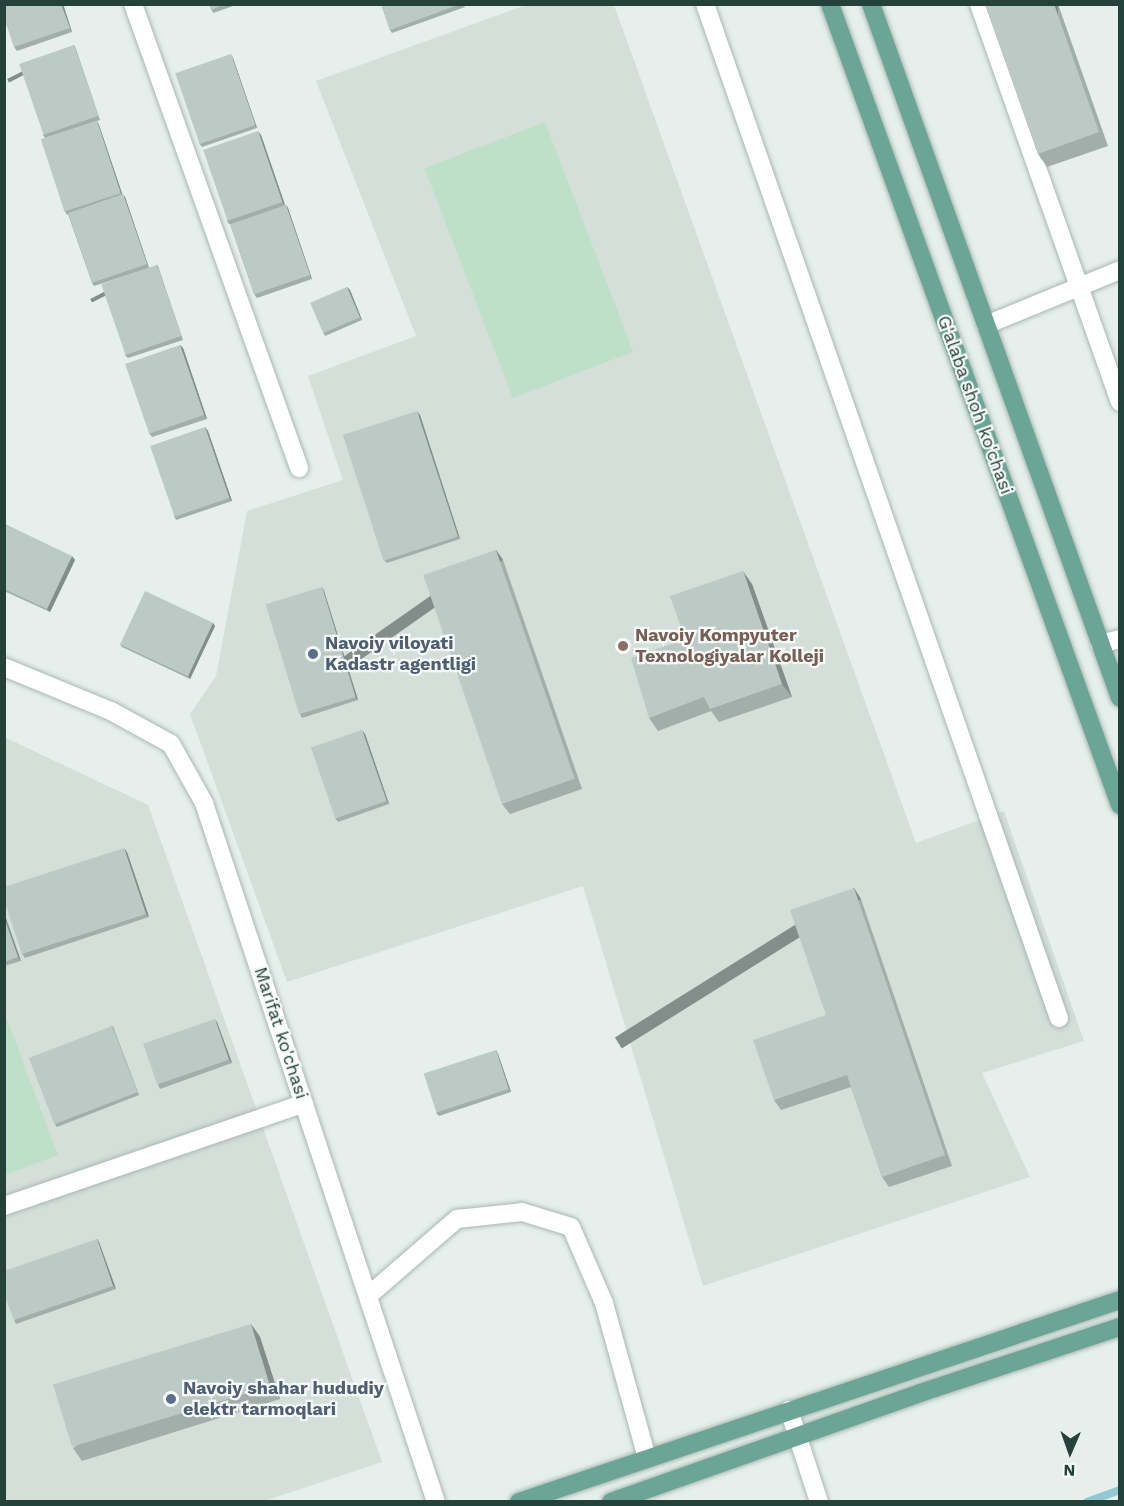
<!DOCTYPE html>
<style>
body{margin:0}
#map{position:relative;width:1124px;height:1506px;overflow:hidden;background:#e6efeb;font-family:"Work Sans",sans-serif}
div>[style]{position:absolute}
.built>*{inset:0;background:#d4dfda}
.green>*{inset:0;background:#bfe0c8;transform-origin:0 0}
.stream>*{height:8px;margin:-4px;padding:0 4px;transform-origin:4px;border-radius:4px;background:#8ec9d4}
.roads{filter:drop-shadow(0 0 2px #a8b8b2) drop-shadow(0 0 2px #a8b8b2)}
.minor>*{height:18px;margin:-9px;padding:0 9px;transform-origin:9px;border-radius:9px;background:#fff}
.major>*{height:18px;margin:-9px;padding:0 9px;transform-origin:9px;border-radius:9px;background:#6aa596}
.wall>*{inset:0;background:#a1aea9}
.shaded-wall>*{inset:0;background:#838d89;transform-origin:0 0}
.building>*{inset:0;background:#bbcac4;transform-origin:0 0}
.dots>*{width:16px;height:16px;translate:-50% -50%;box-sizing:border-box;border:3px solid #f7fbf9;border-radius:50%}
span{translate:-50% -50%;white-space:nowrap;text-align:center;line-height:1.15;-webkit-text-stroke:4.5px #f7fbf9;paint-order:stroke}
.street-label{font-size:18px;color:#24423a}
.education-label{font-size:18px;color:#785e54;font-weight:700}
.left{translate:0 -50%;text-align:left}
.service-label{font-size:18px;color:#4e5e75;font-weight:700}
.frame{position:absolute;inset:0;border:6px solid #24423a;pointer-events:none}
.north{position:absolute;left:1040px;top:1422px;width:60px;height:60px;-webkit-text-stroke:4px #f7fbf9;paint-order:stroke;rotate:182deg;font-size:16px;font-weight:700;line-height:24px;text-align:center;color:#24423a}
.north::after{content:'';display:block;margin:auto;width:21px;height:27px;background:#24423a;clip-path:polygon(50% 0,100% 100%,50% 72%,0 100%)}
</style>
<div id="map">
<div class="built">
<div style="clip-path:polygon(526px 5px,614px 5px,916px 843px,1004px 811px,1084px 1041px,982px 1073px,1030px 1177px,703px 1286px,583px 886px,287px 982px,190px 714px,216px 676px,247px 511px,343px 480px,308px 376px,416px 336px,316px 81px)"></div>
<div style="clip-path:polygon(4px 737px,148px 805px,382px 1462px,264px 1501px,5px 1501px)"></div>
</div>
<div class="green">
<div style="left:545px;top:122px;width:246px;height:129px;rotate:69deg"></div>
<div style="clip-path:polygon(4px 1011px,58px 1155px,5px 1175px,4px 1175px)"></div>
</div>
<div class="stream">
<div style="left:1087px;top:1502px;width:35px;rotate:-20deg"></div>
</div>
<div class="roads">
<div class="minor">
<div style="left:133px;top:4px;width:493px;rotate:70.3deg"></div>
<div style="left:705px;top:4px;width:1074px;rotate:70.76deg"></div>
<div style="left:979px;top:4px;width:422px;rotate:70.5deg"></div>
<div style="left:986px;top:325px;width:145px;rotate:-22.3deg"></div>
<div style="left:1100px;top:644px;width:21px;rotate:-14deg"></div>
<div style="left:4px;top:667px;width:116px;rotate:22.4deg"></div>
<div style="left:111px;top:711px;width:68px;rotate:28.8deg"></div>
<div style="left:171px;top:744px;width:68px;rotate:60.8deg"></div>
<div style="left:204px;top:803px;width:736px;rotate:71.64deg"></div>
<div style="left:4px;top:1206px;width:317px;rotate:-18.9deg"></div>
<div style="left:368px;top:1296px;width:118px;rotate:-40.9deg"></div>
<div style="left:457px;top:1219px;width:65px;rotate:-6.1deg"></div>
<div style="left:522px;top:1212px;width:51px;rotate:17deg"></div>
<div style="left:571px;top:1227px;width:83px;rotate:66.5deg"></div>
<div style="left:604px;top:1303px;width:161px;rotate:74.5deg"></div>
<div style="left:789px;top:1410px;width:97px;rotate:71.9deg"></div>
</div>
<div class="major">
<div style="left:830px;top:4px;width:852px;rotate:70.1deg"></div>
<div style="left:871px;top:4px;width:737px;rotate:70.26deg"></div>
<div style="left:519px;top:1502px;width:634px;rotate:-18.58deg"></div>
<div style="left:611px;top:1502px;width:328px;rotate:-19.4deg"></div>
<div style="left:920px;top:1393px;width:211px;rotate:-18.3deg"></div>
</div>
</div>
<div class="wall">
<div style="clip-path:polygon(63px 4px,72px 32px,17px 51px,14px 47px)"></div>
<div style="clip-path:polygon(209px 4px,239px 4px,213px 13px)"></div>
<div style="clip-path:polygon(381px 4px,463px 4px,465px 7px,392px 33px,390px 30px)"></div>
<div style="clip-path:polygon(985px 4px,1058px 4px,1108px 146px,1047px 167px,1038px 154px)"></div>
<div style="clip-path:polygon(76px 49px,100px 120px,45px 138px,43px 135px)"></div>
<div style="clip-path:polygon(233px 58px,257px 128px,202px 147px,199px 143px)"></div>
<div style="clip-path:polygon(97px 121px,99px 125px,122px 194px,125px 197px,149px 268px,94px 286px,92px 283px,68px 214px,67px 215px,65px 211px)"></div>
<div style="clip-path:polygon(261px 135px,285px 205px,286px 205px,288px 208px,312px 279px,257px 298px,254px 294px,230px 224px,229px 224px,227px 221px)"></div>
<div style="clip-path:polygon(157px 265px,159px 269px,183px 340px,128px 358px,125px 355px)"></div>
<div style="clip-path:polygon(347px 287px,350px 290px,362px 320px,325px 336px,323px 332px)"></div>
<div style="clip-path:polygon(180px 345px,183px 348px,207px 419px,152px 437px,149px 433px)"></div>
<div style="clip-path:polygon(420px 415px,460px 539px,387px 563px,384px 560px)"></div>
<div style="clip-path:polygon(205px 427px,208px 431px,232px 501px,176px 520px,174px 516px)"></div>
<div style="clip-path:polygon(5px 524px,75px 560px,50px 612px,4px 591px)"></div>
<div style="clip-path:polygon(496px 550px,503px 560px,582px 789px,510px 814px,502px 804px)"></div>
<div style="clip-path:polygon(752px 584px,792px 697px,719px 722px,711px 711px,658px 731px,649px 718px,685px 639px)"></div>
<div style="clip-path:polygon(322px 587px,324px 591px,358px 700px,302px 718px,300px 714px)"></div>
<div style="clip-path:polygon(213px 623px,215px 626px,190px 679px,122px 647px,120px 644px)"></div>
<div style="clip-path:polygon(365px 734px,389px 804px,338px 822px,335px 818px)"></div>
<div style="clip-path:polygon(127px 852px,149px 917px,25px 958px,22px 954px)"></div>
<div style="clip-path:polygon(854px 888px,861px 899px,952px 1166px,889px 1187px,882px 1177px,851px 1087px,781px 1110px,774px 1100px,826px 1015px)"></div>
<div style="clip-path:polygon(4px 916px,21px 961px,4px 966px)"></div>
<div style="clip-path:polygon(217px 1022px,232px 1063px,160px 1089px,158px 1085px)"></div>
<div style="clip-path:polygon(114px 1029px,139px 1095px,57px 1127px,54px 1123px)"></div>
<div style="clip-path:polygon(496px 1050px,498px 1054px,511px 1092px,439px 1116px,436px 1113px)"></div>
<div style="clip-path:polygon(97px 1239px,99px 1242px,116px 1289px,16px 1324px,14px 1320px)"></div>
<div style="clip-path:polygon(251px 1324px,260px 1337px,280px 1399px,82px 1461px,73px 1448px)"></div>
</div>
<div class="shaded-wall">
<div style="clip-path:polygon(61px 4px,63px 4px,72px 32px,70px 28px)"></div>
<div style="left:1054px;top:4px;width:4px;height:136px"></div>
<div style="left:74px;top:45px;width:4px;height:75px;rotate:63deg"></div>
<div style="clip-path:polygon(231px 54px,233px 58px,257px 128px,255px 125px)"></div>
<div style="clip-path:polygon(97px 121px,99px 125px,123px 196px,121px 193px)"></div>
<div style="clip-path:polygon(258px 131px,261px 135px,285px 205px,282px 202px)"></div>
<div style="clip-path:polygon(123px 194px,125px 197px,149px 268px,147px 264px)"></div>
<div style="clip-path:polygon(286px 205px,288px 208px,312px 279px,310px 275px)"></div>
<div style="left:157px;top:265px;width:4px;height:75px;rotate:63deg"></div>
<div style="clip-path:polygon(347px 287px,350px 290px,362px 320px,360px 317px)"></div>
<div style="clip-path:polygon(180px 345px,183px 348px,207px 419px,204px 415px)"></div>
<div style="clip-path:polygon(417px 411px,420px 415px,460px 539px,458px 536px)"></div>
<div style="clip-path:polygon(205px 427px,208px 431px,232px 501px,229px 498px)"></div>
<div style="left:496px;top:550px;width:12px;height:242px;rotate:55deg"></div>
<div style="clip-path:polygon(72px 556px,75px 560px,50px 612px,47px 609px)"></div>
<div style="clip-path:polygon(743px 571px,752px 584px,792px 697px,782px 684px)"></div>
<div style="clip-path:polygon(322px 587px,324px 591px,358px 700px,355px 697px)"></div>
<div style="clip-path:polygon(213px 623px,215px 626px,190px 679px,188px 675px)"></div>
<div style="clip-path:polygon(362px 730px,365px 734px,389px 804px,387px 801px)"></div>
<div style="clip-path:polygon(124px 848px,127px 852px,149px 917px,146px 914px)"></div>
<div style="left:854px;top:888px;width:13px;height:282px;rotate:58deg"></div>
<div style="clip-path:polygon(4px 916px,6px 918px,21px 961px,18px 957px)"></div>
<div style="clip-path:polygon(215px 1019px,217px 1022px,232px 1063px,229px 1060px)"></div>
<div style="left:112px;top:1026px;width:4px;height:71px;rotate:56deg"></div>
<div style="clip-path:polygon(496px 1050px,498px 1054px,511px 1092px,509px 1089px)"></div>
<div style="clip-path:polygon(97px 1239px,99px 1242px,116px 1289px,113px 1286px)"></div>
<div style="clip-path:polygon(251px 1324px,260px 1337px,280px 1399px,270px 1386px)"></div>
</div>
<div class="building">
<div style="clip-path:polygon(4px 4px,61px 4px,70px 28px,14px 47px,4px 18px)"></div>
<div style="clip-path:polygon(209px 4px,226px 4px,211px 10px)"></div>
<div style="clip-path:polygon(381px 4px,461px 4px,390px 30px)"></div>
<div style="clip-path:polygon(985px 4px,1054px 4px,1099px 132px,1038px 154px)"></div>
<div style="left:74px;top:45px;width:75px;height:58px;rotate:71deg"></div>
<div style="left:231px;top:54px;width:75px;height:59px;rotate:71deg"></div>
<div style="left:97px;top:121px;width:76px;height:59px;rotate:72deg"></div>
<div style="left:258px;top:131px;width:75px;height:58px;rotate:71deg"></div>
<div style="left:123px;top:194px;width:74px;height:58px;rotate:71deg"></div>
<div style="left:286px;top:205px;width:74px;height:59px;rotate:71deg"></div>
<div style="left:157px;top:265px;width:75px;height:59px;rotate:71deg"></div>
<div style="left:347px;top:287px;width:33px;height:40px;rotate:67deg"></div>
<div style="left:180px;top:345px;width:74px;height:58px;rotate:71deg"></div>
<div style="left:417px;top:411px;width:132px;height:78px;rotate:72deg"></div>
<div style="left:205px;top:427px;width:75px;height:58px;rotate:71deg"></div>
<div style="clip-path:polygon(5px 524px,72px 556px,47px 609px,4px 589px)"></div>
<div style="left:496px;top:550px;width:242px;height:77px;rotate:71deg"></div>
<div style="clip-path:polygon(743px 571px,782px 684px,710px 709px,704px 697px,649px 718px,631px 658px,685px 639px,670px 596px)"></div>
<div style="left:322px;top:587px;width:115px;height:59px;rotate:73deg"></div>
<div style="left:145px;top:591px;width:75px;height:59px;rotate:25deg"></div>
<div style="left:362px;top:730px;width:75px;height:54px;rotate:71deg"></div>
<div style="clip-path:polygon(124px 848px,146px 914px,22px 954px,4px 900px,4px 887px)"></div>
<div style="clip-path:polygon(854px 888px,945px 1155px,882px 1177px,847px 1075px,774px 1100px,753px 1040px,826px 1015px,790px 910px)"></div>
<div style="clip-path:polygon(4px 918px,18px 957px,4px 962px)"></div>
<div style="left:215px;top:1019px;width:43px;height:76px;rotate:71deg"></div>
<div style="left:112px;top:1026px;width:71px;height:89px;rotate:69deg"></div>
<div style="left:496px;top:1050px;width:41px;height:76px;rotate:72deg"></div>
<div style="clip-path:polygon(97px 1239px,113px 1286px,14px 1320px,4px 1294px,4px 1271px)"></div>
<div style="left:251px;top:1324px;width:65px;height:207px;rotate:73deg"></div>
</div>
<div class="dots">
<div style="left:623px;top:646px;background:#8d6e63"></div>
<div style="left:313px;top:654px;background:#5c6f8a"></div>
<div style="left:171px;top:1399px;background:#5c6f8a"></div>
</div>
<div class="street-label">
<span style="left:975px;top:405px;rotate:70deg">G'alaba shoh ko'chasi</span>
<span style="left:281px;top:1033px;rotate:72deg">Marifat ko'chasi</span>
</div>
<div class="education-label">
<span class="left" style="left:635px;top:646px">Navoiy Kompyuter<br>Texnologiyalar Kolleji</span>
</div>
<div class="service-label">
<span class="left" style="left:325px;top:654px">Navoiy viloyati<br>Kadastr agentligi</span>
<span class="left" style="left:183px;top:1399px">Navoiy shahar hududiy<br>elektr tarmoqlari</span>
</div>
<div class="frame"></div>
<div class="north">N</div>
</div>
